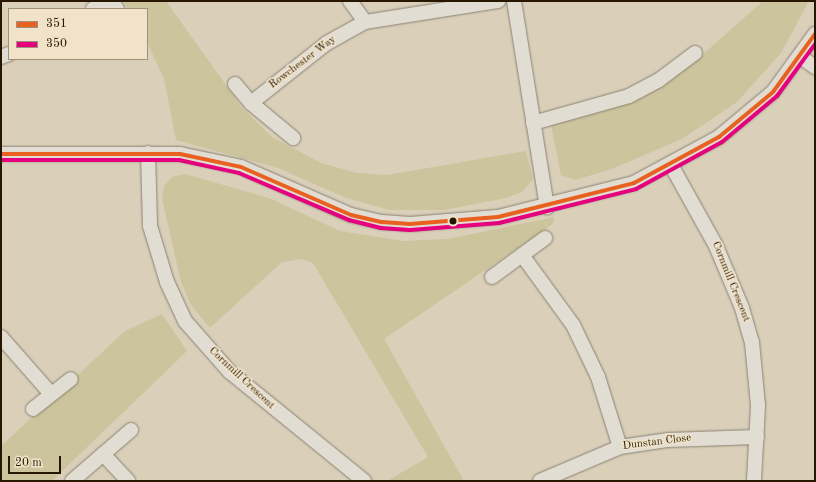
<!DOCTYPE html>
<style>
body{margin:0}
#map{position:relative;width:816px;height:482px;overflow:hidden;background:#dad0ba;font-family:"Old Standard TT",serif}
div>[style]{position:absolute}
.green>*{inset:0;background:#cbc49c}
.roads{filter:drop-shadow(0 0 1px #8a8273) drop-shadow(0 0 1px #8a8273)}
.minor>*{height:14px;margin:-7px;padding:0 7px;transform-origin:7px;border-radius:7px;background:#e2ddd2}
.bus-1>*{height:4px;margin:-2px;padding:0 2px;transform-origin:2px;border-radius:2px;background:#e86120}
.bus-2>*{height:4px;margin:-2px;padding:0 2px;transform-origin:2px;border-radius:2px;background:#e5007d}
.dots>*{width:11px;height:11px;translate:-50% -50%;box-sizing:border-box;border:2px solid #f0e3c9;border-radius:50%}
span{translate:-50% -50%;white-space:nowrap;text-align:center;line-height:1.15;-webkit-text-stroke:3px #f0e3c9;paint-order:stroke}
.street-label{font-size:11px;color:#271700}
.frame{position:absolute;inset:0;border:2px solid #271700;pointer-events:none}
.legend{position:absolute;left:8px;top:8px;width:140px;height:52px;box-sizing:border-box;background:#f0e3c9;border:1px solid #a09179;margin:0;padding:5px 7px;list-style:none;font-size:12px;color:#271700}
.legend li{display:flex;align-items:center;gap:8px;height:20px}
.legend b{width:20px;border:1px solid #a09179}
.scale{position:absolute;left:8px;top:456px;width:53px;height:18px;box-sizing:border-box;border:2px solid #271700;border-top:0;padding-left:5px;font-size:12px;line-height:14px;white-space:nowrap;color:#271700;-webkit-text-stroke:3px #f0e3c9;paint-order:stroke}
</style>
<div id="map">
<div class="green">
<div style="clip-path:polygon(123px 1px,166px 1px,243px 109px,272px 137px,321px 163px,357px 173px,387px 175px,526px 151px,533px 179px,522px 192px,506px 198px,444px 210px,390px 210px,346px 198px,278px 168px,176px 140px,164px 79px,147px 42px,147px 9px,128px 9px)"></div>
<div style="clip-path:polygon(763px 1px,809px 1px,781px 53px,737px 102px,682px 139px,612px 169px,575px 180px,561px 175px,551px 125px,701px 56px)"></div>
<div style="clip-path:polygon(185px 174px,269px 198px,340px 231px,403px 241px,448px 239px,554px 217px,553px 224px,384px 339px,464px 481px,387px 481px,428px 457px,313px 263px,302px 259px,282px 262px,210px 328px,191px 305px,181px 282px,162px 199px,164px 186px,172px 177px)"></div>
<div style="clip-path:polygon(162px 314px,187px 351px,52px 481px,1px 481px,1px 446px,125px 331px)"></div>
</div>
<div class="roads">
<div class="minor">
<div style="left:111px;top:1px;width:10px;rotate:53deg"></div>
<div style="left:350px;top:1px;width:26px;rotate:54deg"></div>
<div style="left:514px;top:1px;width:209px;rotate:80.9deg"></div>
<div style="left:93px;top:9px;width:15px;rotate:-32deg"></div>
<div style="left:1px;top:57px;width:9px;rotate:-21deg"></div>
<div style="left:801px;top:57px;width:17px;rotate:36deg"></div>
<div style="left:235px;top:84px;width:25px;rotate:50deg"></div>
<div style="left:251px;top:103px;width:55px;rotate:39.8deg"></div>
<div style="left:251px;top:103px;width:97px;rotate:-38.3deg"></div>
<div style="left:327px;top:43px;width:43px;rotate:-28.9deg"></div>
<div style="left:365px;top:22px;width:135px;rotate:-9deg"></div>
<div style="left:533px;top:123px;width:100px;rotate:-15.7deg"></div>
<div style="left:629px;top:96px;width:34px;rotate:-28deg"></div>
<div style="left:659px;top:80px;width:45px;rotate:-36.9deg"></div>
<div style="left:148px;top:153px;width:73px;rotate:88.4deg"></div>
<div style="left:150px;top:226px;width:59px;rotate:73.1deg"></div>
<div style="left:167px;top:282px;width:43px;rotate:65.2deg"></div>
<div style="left:185px;top:321px;width:68px;rotate:48.6deg"></div>
<div style="left:230px;top:372px;width:173px;rotate:39.1deg"></div>
<div style="left:1px;top:154px;width:179px"></div>
<div style="left:180px;top:154px;width:62px;rotate:12deg"></div>
<div style="left:241px;top:167px;width:120px;rotate:23.6deg"></div>
<div style="left:351px;top:215px;width:32px;rotate:13deg"></div>
<div style="left:382px;top:222px;width:28px;rotate:4deg"></div>
<div style="left:410px;top:224px;width:88px;rotate:-4.5deg"></div>
<div style="left:498px;top:217px;width:140px;rotate:-14deg"></div>
<div style="left:634px;top:183px;width:97px;rotate:-28.4deg"></div>
<div style="left:719px;top:137px;width:70px;rotate:-39.8deg"></div>
<div style="left:773px;top:92px;width:72px;rotate:-54.1deg"></div>
<div style="left:671px;top:165px;width:93px;rotate:60.9deg"></div>
<div style="left:716px;top:246px;width:67px;rotate:67.2deg"></div>
<div style="left:742px;top:308px;width:35px;rotate:74deg"></div>
<div style="left:752px;top:342px;width:64px;rotate:84.6deg"></div>
<div style="left:758px;top:406px;width:75px;rotate:93.1deg"></div>
<div style="left:522px;top:255px;width:87px;rotate:53.9deg"></div>
<div style="left:573px;top:325px;width:58px;rotate:64.3deg"></div>
<div style="left:598px;top:377px;width:73px;rotate:72.6deg"></div>
<div style="left:492px;top:277px;width:66px;rotate:-36.3deg"></div>
<div style="left:1px;top:337px;width:76px;rotate:48.7deg"></div>
<div style="left:33px;top:409px;width:48px;rotate:-38.3deg"></div>
<div style="left:103px;top:454px;width:37px;rotate:47deg"></div>
<div style="left:72px;top:481px;width:78px;rotate:-40.8deg"></div>
<div style="left:540px;top:481px;width:87px;rotate:-23deg"></div>
<div style="left:620px;top:447px;width:49px;rotate:-8.3deg"></div>
<div style="left:668px;top:440px;width:89px;rotate:-1.9deg"></div>
</div>
</div>
<div class="bus-1">
<div style="left:1px;top:154px;width:179px"></div>
<div style="left:180px;top:154px;width:62px;rotate:12deg"></div>
<div style="left:241px;top:167px;width:120px;rotate:23.6deg"></div>
<div style="left:351px;top:215px;width:32px;rotate:13deg"></div>
<div style="left:382px;top:222px;width:28px;rotate:4deg"></div>
<div style="left:410px;top:224px;width:88px;rotate:-4.5deg"></div>
<div style="left:498px;top:217px;width:140px;rotate:-14deg"></div>
<div style="left:634px;top:183px;width:97px;rotate:-28.4deg"></div>
<div style="left:719px;top:137px;width:70px;rotate:-39.8deg"></div>
<div style="left:773px;top:92px;width:72px;rotate:-54.1deg"></div>
</div>
<div class="bus-2">
<div style="left:1px;top:160px;width:178px"></div>
<div style="left:179px;top:160px;width:61px;rotate:12.2deg"></div>
<div style="left:239px;top:173px;width:120px;rotate:23.1deg"></div>
<div style="left:349px;top:220px;width:33px;rotate:14deg"></div>
<div style="left:381px;top:228px;width:29px;rotate:4deg"></div>
<div style="left:410px;top:230px;width:89px;rotate:-4.5deg"></div>
<div style="left:499px;top:223px;width:141px;rotate:-13.9deg"></div>
<div style="left:636px;top:189px;width:98px;rotate:-28.7deg"></div>
<div style="left:722px;top:142px;width:72px;rotate:-39.9deg"></div>
<div style="left:777px;top:96px;width:64px;rotate:-53.8deg"></div>
</div>
<div class="dots">
<div style="left:453px;top:221px;background:#271700"></div>
</div>
<div class="street-label">
<span style="left:303px;top:63px;rotate:-37deg">Rowchester Way</span>
<span style="left:730px;top:282px;rotate:68deg">Cornmill Crescent</span>
<span style="left:241px;top:379px;rotate:43deg">Cornmill Crescent</span>
<span style="left:657px;top:443px;rotate:-7deg">Dunstan Close</span>
</div>
<div class="frame"></div>
<ul class="legend">
<li><b style="height:5px;background:#e86120"></b>351</li>
<li><b style="height:5px;background:#e5007d"></b>350</li>
</ul>
<div class="scale">20 m</div>
</div>
